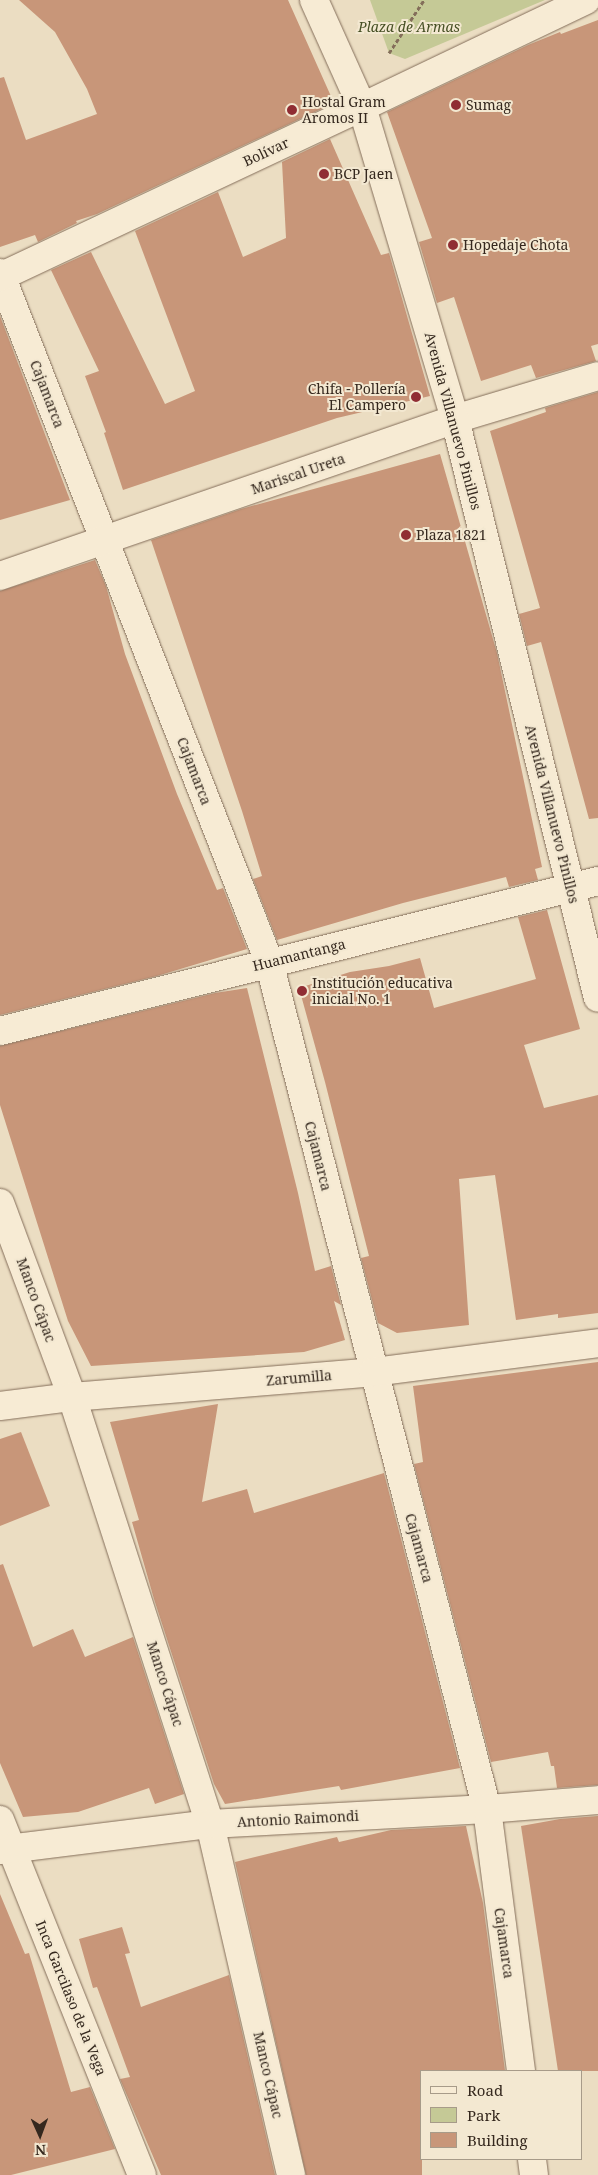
<!DOCTYPE html>
<meta charset="utf-8">
<style>
body{margin:0}
#map{position:relative;width:598px;height:2175px;overflow:hidden;background:#ebddc2;font-family:"Noto Serif",serif}
div>[style]{position:absolute}
.green>*{inset:0;background:#c5c996}
.building>*{inset:0;background:#c89679}
.path>*{height:3px;margin-top:-1.5px;transform-origin:0;background:repeating-linear-gradient(90deg,#846e5a 0 4px,transparent 0 6.5px)}
.roads{filter:drop-shadow(0 0 1px #846e5a) drop-shadow(0 0 1px #846e5a)}
.street>*{height:28px;margin:-14px;padding:0 14px;transform-origin:14px;border-radius:14px;background:#f7ebd4}
.secondary>*{height:28px;margin:-14px;padding:0 14px;transform-origin:14px;border-radius:14px;background:#f7ebd4}
.dots>*{width:14px;height:14px;translate:-50% -50%;box-sizing:border-box;border:2px solid #f3e8d1;border-radius:50%}
span{translate:-50% -50%;white-space:nowrap;text-align:center;line-height:1.15;-webkit-text-stroke:4px #f3e8d1;paint-order:stroke}
.park-label{font-size:14px;color:#475025;font-style:italic}
.poi-label{font-size:14px;color:#35281e}
.left{translate:0 -50%;text-align:left}
.right{translate:-100% -50%;text-align:right}
.street-label{font-size:14px;color:#35281e}
.legend{position:absolute;left:420px;top:2070px;width:162px;height:90px;box-sizing:border-box;background:#f3e8d1;border:1px solid #a79b89;margin:0;padding:6px 9px;list-style:none;font-size:15px;color:#35281e}
.legend li{display:flex;align-items:center;gap:10px;height:25px}
.legend b{width:25px;border:1px solid #a79b89}
.north{position:absolute;left:15px;top:2110px;width:50px;height:50px;-webkit-text-stroke:4px #f3e8d1;paint-order:stroke;rotate:178deg;font-size:14px;font-weight:700;line-height:20px;text-align:center;color:#35281e}
.north::after{content:'';display:block;margin:auto;width:18px;height:22px;background:#35281e;clip-path:polygon(50% 0,100% 100%,50% 72%,0 100%)}
</style>
<div id="map">
<div class="green">
<div style="clip-path:polygon(370px 0,545px 0,405px 59px,389px 53px)"></div>
</div>
<div class="building">
<div style="clip-path:polygon(19px 0,288px 0,334px 103px,97px 214px,76px 221px,77px 223px,38px 242px,35px 235px,0 247px,0 78px,4px 77px,26px 140px,97px 114px,87px 89px,55px 32px)"></div>
<div style="clip-path:polygon(598px 20px,598px 344px,591px 346px,596px 361px,536px 378px,531px 365px,481px 381px,454px 297px,437px 303px,419px 242px,432px 238px,387px 112px,528px 45px,560px 32px,561px 34px)"></div>
<div style="clip-path:polygon(330px 139px,381px 255px,389px 253px,430px 396px,337px 418px,123px 490px,104px 433px,106px 432px,85px 376px,99px 371px,51px 270px,91px 252px,165px 404px,195px 391px,135px 231px,218px 192px,243px 257px,286px 238px,282px 162px)"></div>
<div style="clip-path:polygon(0 316px,70px 500px,0 520px)"></div>
<div style="clip-path:polygon(598px 392px,598px 818px,589px 819px,541px 642px,527px 646px,519px 614px,540px 608px,490px 431px,546px 412px,545px 408px)"></div>
<div style="clip-path:polygon(440px 454px,497px 653px,542px 867px,535px 869px,538px 880px,509px 887px,506px 877px,403px 903px,277px 940px,253px 879px,262px 876px,242px 811px,151px 540px,241px 509px)"></div>
<div style="clip-path:polygon(95px 560px,106px 586px,125px 654px,177px 794px,217px 890px,223px 888px,247px 949px,157px 976px,0 1015px,0 591px)"></div>
<div style="clip-path:polygon(547px 910px,580px 1029px,524px 1045px,544px 1108px,598px 1095px,598px 1313px,558px 1318px,558px 1314px,516px 1320px,495px 1175px,459px 1179px,469px 1325px,397px 1333px,378px 1323px,361px 1258px,369px 1256px,325px 1082px,299px 988px,350px 972px,389px 966px,420px 958px,434px 1008px,536px 979px,518px 917px)"></div>
<div style="clip-path:polygon(247px 988px,298px 1193px,315px 1271px,331px 1266px,341px 1305px,334px 1301px,345px 1340px,304px 1352px,91px 1366px,68px 1321px,0 1105px,0 1046px,215px 993px)"></div>
<div style="clip-path:polygon(598px 1362px,598px 1785px,557px 1788px,554px 1766px,551px 1766px,548px 1752px,491px 1762px,414px 1464px,423px 1462px,413px 1386px)"></div>
<div style="clip-path:polygon(218px 1404px,202px 1502px,247px 1489px,254px 1513px,384px 1473px,460px 1768px,341px 1790px,339px 1786px,225px 1804px,214px 1784px,154px 1599px,132px 1522px,139px 1520px,110px 1422px)"></div>
<div style="clip-path:polygon(21px 1432px,50px 1506px,0 1526px,0 1439px)"></div>
<div style="clip-path:polygon(3px 1564px,33px 1647px,73px 1629px,85px 1657px,133px 1637px,184px 1794px,155px 1804px,149px 1788px,78px 1812px,23px 1817px,0 1763px,0 1565px)"></div>
<div style="clip-path:polygon(598px 1816px,598px 2071px,558px 2071px,521px 1826px,560px 1819px)"></div>
<div style="clip-path:polygon(466px 1826px,483px 1903px,505px 2071px,422px 2071px,422px 2175px,306px 2175px,235px 1862px,337px 1837px,339px 1842px,391px 1830px)"></div>
<div style="clip-path:polygon(0 1894px,25px 1954px,29px 1953px,71px 2092px,90px 2087px,115px 2149px,11px 2175px,0 2175px)"></div>
<div style="clip-path:polygon(122px 1927px,130px 1953px,125px 1954px,141px 2007px,229px 1975px,275px 2175px,161px 2175px,120px 2079px,130px 2077px,97px 1987px,93px 1988px,79px 1939px)"></div>
</div>
<div class="path">
<div style="left:389px;top:53px;width:64px;rotate:-56.6deg"></div>
</div>
<div class="roads">
<div class="street">
<div style="left:0;top:273px;width:740px;rotate:68.67deg"></div>
<div style="left:269px;top:962px;width:875px;rotate:75.57deg"></div>
<div style="left:487px;top:1809px;width:264px;rotate:82.6deg"></div>
<div style="left:0;top:277px;width:400px;rotate:-25.2deg"></div>
<div style="left:0;top:576px;width:481px;rotate:-19deg"></div>
<div style="left:455px;top:419px;width:149px;rotate:-16.7deg"></div>
<div style="left:0;top:1031px;width:617px;rotate:-14.08deg"></div>
<div style="left:0;top:1203px;width:207px;rotate:69.6deg"></div>
<div style="left:72px;top:1397px;width:449px;rotate:72.1deg"></div>
<div style="left:210px;top:1824px;width:360px;rotate:77deg"></div>
<div style="left:0;top:1406px;width:73px;rotate:-7.1deg"></div>
<div style="left:72px;top:1397px;width:302px;rotate:-4.7deg"></div>
<div style="left:373px;top:1372px;width:227px;rotate:-7.3deg"></div>
<div style="left:0;top:1820px;width:382px;rotate:68.2deg"></div>
<div style="left:0;top:1850px;width:212px;rotate:-7.1deg"></div>
<div style="left:210px;top:1824px;width:277px;rotate:-3.1deg"></div>
<div style="left:487px;top:1809px;width:111px;rotate:-4.6deg"></div>
<div style="left:532px;top:2159px;width:16px;rotate:83deg"></div>
</div>
<div class="secondary">
<div style="left:314px;top:0;width:117px;rotate:65.8deg"></div>
<div style="left:362px;top:107px;width:326px;rotate:73.4deg"></div>
<div style="left:455px;top:419px;width:596px;rotate:76.13deg"></div>
<div style="left:362px;top:107px;width:248px;rotate:-25.5deg"></div>
</div>
</div>
<div class="dots">
<div style="left:456px;top:105px;background:#902d33"></div>
<div style="left:292px;top:110px;background:#902d33"></div>
<div style="left:324px;top:174px;background:#902d33"></div>
<div style="left:453px;top:245px;background:#902d33"></div>
<div style="left:416px;top:397px;background:#902d33"></div>
<div style="left:406px;top:535px;background:#902d33"></div>
<div style="left:302px;top:991px;background:#902d33"></div>
</div>
<div class="park-label">
<span style="left:409px;top:27px">Plaza de Armas</span>
</div>
<div class="poi-label">
<span class="left" style="left:302px;top:110px">Hostal Gram<br>Aromos II</span>
<span class="left" style="left:466px;top:105px">Sumag</span>
<span class="left" style="left:334px;top:174px">BCP Jaen</span>
<span class="left" style="left:463px;top:245px">Hopedaje Chota</span>
<span class="right" style="left:406px;top:397px">Chifa - Pollería<br>El Campero</span>
<span class="left" style="left:416px;top:535px">Plaza 1821</span>
<span class="left" style="left:312px;top:991px">Institución educativa<br>inicial No. 1</span>
</div>
<div class="street-label">
<span style="left:266px;top:152px;rotate:-25deg">Bolívar</span>
<span style="left:47px;top:394px;rotate:69deg">Cajamarca</span>
<span style="left:453px;top:421px;rotate:75deg">Avenida Villanuevo Pinillos</span>
<span style="left:298px;top:474px;rotate:-19deg">Mariscal Ureta</span>
<span style="left:194px;top:771px;rotate:69deg">Cajamarca</span>
<span style="left:552px;top:814px;rotate:76deg">Avenida Villanuevo Pinillos</span>
<span style="left:299px;top:955px;rotate:-14deg">Huamantanga</span>
<span style="left:318px;top:1156px;rotate:76deg">Cajamarca</span>
<span style="left:36px;top:1300px;rotate:70deg">Manco Cápac</span>
<span style="left:299px;top:1378px;rotate:-5deg">Zarumilla</span>
<span style="left:419px;top:1548px;rotate:75deg">Cajamarca</span>
<span style="left:165px;top:1684px;rotate:72deg">Manco Cápac</span>
<span style="left:298px;top:1819px;rotate:-3deg">Antonio Raimondi</span>
<span style="left:504px;top:1943px;rotate:82deg">Cajamarca</span>
<span style="left:71px;top:1998px;rotate:68deg">Inca Garcilaso de la Vega</span>
<span style="left:268px;top:2075px;rotate:77deg">Manco Cápac</span>
</div>
<ul class="legend">
<li><b style="height:6px;background:#f7ebd4"></b>Road</li>
<li><b style="height:14px;background:#c5c996"></b>Park</li>
<li><b style="height:14px;background:#c89679"></b>Building</li>
</ul>
<div class="north">N</div>
</div>
